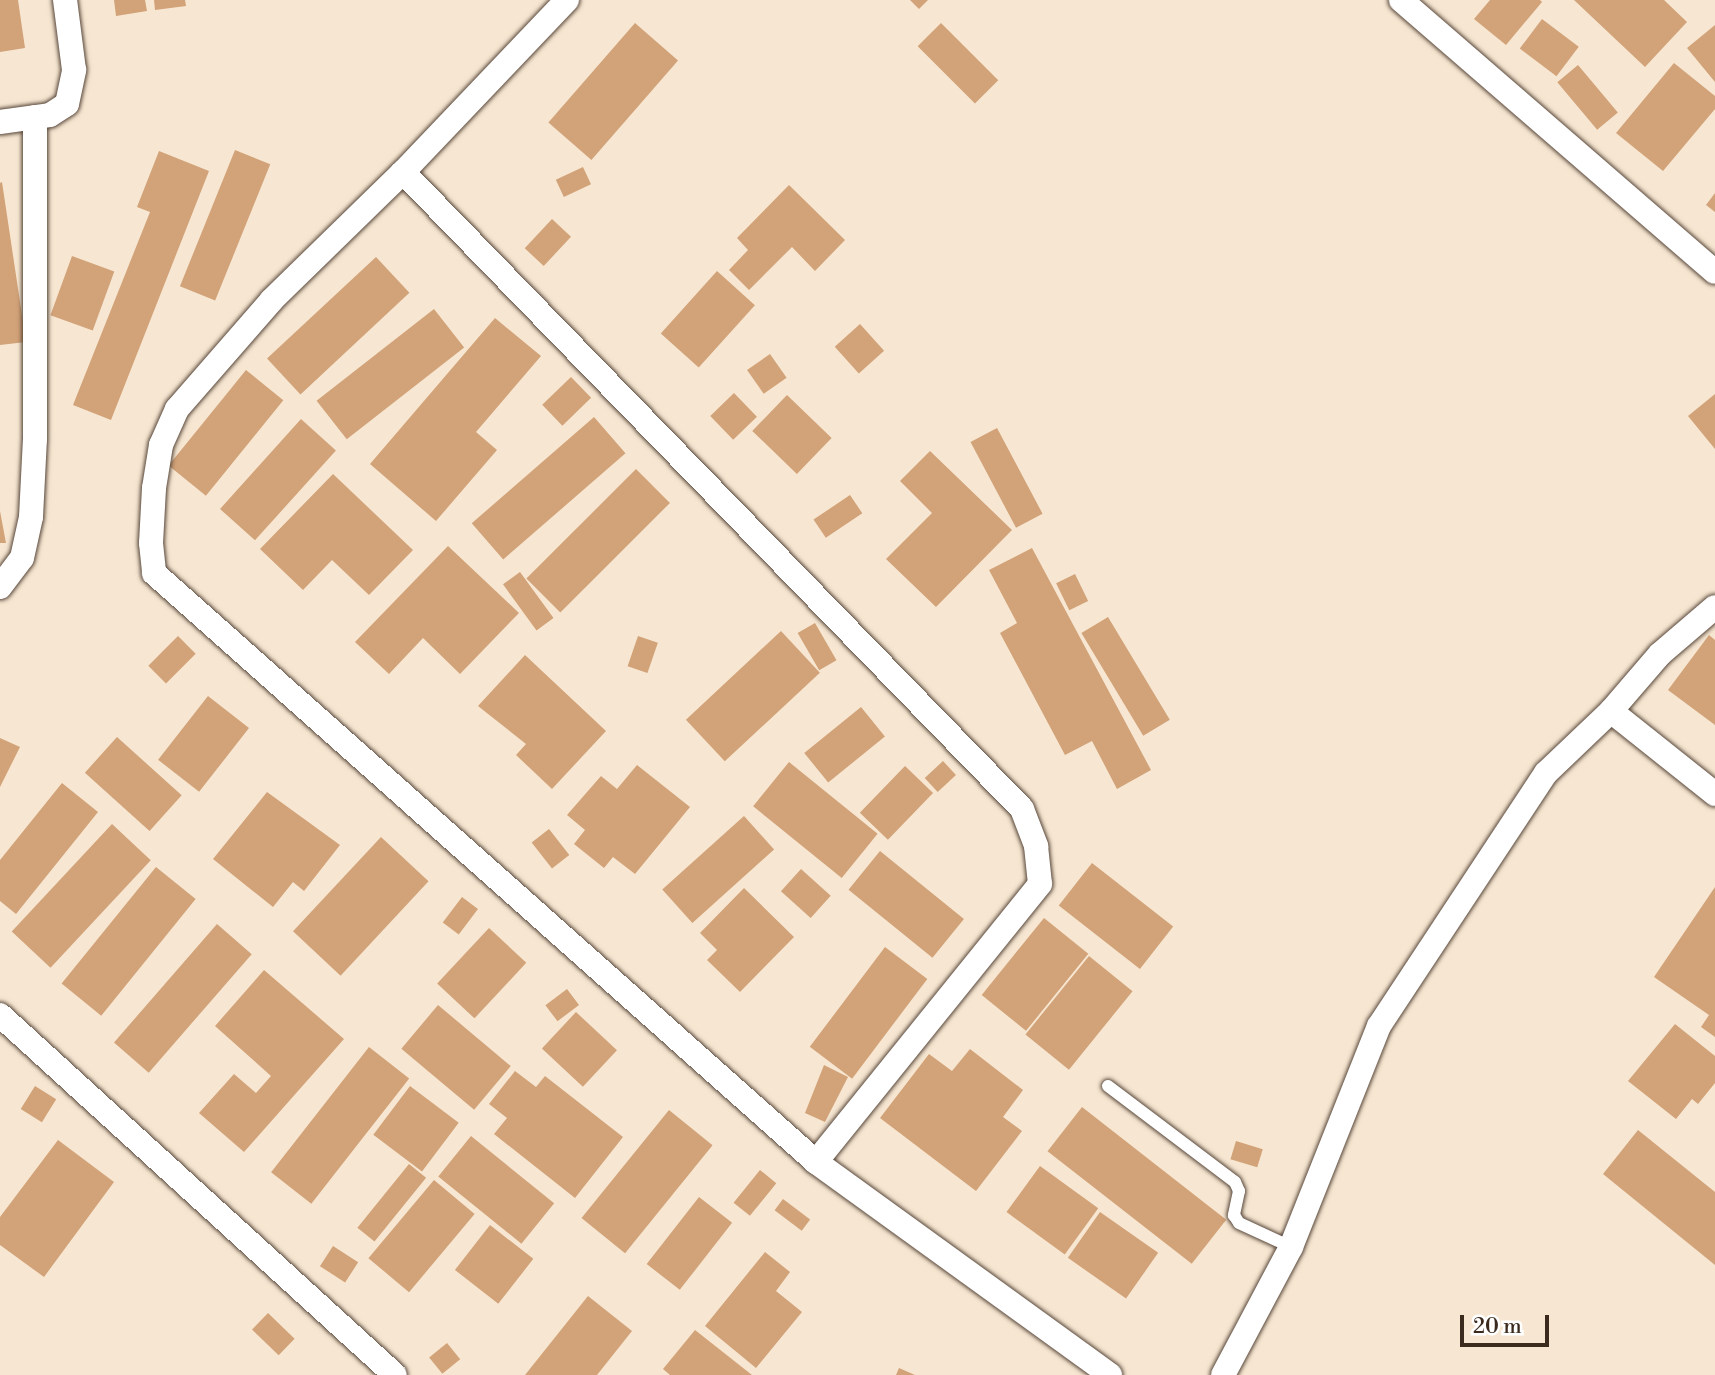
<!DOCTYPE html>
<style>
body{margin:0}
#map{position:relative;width:1715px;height:1375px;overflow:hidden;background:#f7e7d2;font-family:"Libre Bodoni",serif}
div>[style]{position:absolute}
.building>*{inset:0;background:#d2a278;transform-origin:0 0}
.roads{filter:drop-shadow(0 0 2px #574639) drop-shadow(0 0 2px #574639)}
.service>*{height:12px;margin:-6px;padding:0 6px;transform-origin:6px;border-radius:6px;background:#fff}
.minor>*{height:24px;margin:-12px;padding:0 12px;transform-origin:12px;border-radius:12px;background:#fff}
span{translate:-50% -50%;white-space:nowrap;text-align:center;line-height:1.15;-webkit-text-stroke:5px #fff;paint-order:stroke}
.scale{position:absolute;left:1460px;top:1315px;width:89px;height:32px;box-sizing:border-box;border:4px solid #3b2a1e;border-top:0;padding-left:9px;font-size:21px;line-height:24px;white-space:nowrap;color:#3b2a1e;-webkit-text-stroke:5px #fff;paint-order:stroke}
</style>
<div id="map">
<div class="building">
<div style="clip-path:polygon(0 0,18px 0,25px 48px,0 52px)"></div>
<div style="clip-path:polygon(114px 0,145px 0,147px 11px,116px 16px)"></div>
<div style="clip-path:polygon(154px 0,185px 0,186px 6px,155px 10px)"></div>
<div style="clip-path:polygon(910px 0,928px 0,919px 9px)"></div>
<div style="clip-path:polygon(1490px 0,1540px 0,1542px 2px,1506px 45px,1474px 19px)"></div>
<div style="clip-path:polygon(1574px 0,1664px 0,1687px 22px,1645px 67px)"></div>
<div style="left:1542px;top:19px;width:46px;height:37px;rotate:37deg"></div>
<div style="left:635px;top:23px;width:57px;height:132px;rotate:41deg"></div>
<div style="left:941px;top:23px;width:81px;height:33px;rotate:45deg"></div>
<div style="clip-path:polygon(1715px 25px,1715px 82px,1687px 48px)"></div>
<div style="clip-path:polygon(1674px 63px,1715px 96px,1715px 109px,1663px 171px,1616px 133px)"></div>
<div style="left:1578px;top:65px;width:62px;height:27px;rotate:50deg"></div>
<div style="left:235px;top:150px;width:38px;height:147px;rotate:22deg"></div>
<div style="clip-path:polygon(159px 151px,209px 171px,111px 420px,73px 405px,150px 212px,137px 207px)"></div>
<div style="left:583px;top:167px;width:19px;height:30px;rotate:65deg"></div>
<div style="clip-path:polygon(2px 182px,26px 342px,0 345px,0 183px)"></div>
<div style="clip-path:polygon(789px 185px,845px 240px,815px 271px,792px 247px,749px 290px,729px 270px,748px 250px,737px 238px)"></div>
<div style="clip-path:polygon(1715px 193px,1715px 212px,1706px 205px)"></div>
<div style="left:552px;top:219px;width:26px;height:40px;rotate:43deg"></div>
<div style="left:72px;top:256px;width:45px;height:63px;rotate:20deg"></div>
<div style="left:376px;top:257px;width:49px;height:149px;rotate:47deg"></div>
<div style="left:717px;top:271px;width:51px;height:84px;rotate:42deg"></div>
<div style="left:434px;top:309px;width:49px;height:149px;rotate:52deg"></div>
<div style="clip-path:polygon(495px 318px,541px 356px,476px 432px,497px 450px,436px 521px,370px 464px)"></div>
<div style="left:860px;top:324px;width:36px;height:34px;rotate:48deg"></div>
<div style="left:770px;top:354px;width:29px;height:28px;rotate:55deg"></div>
<div style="left:246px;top:370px;width:48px;height:123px;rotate:39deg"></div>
<div style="left:571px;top:377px;width:29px;height:40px;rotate:46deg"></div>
<div style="left:734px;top:393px;width:33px;height:33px;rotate:46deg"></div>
<div style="clip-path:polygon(1715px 394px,1715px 449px,1688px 416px)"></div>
<div style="left:787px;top:395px;width:62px;height:50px;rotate:44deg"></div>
<div style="left:594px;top:417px;width:48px;height:162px;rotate:49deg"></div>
<div style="left:301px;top:419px;width:47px;height:121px;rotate:42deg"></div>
<div style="left:997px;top:428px;width:97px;height:30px;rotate:62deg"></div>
<div style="clip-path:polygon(930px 451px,1012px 530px,936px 607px,886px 559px,932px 513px,900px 481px)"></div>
<div style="left:636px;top:469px;width:48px;height:155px;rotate:45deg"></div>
<div style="clip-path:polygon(333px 474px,413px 550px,369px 595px,332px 560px,303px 590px,260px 549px)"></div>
<div style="left:850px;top:495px;width:22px;height:44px;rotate:56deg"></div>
<div style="clip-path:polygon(0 511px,6px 543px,0 543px)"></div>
<div style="clip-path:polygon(448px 546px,519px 613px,460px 674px,423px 638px,389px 674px,355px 642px)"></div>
<div style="clip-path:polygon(1032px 548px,1151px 770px,1117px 789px,1092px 741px,1065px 755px,1000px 633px,1017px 623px,989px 570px)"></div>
<div style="left:520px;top:572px;width:57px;height:21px;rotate:54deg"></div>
<div style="left:1075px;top:574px;width:30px;height:21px;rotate:64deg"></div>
<div style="left:1108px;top:617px;width:120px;height:31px;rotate:59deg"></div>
<div style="left:815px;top:623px;width:43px;height:20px;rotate:60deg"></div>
<div style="left:781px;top:631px;width:57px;height:130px;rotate:47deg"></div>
<div style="clip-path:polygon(1709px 635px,1715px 640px,1715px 725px,1668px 690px)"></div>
<div style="left:178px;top:636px;width:25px;height:42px;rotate:45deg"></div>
<div style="left:638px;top:636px;width:21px;height:32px;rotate:19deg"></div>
<div style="clip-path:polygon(525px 655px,606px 731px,552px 789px,516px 755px,526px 744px,478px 706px)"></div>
<div style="left:208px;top:696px;width:52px;height:81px;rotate:38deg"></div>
<div style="left:861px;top:707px;width:38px;height:73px;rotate:51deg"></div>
<div style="left:117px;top:737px;width:87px;height:48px;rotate:42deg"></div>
<div style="clip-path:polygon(0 738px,20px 747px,0 787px)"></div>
<div style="left:943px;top:761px;width:19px;height:25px;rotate:47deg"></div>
<div style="left:789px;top:762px;width:114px;height:57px;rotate:39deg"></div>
<div style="clip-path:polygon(637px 765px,690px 807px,635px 874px,613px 857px,604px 868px,574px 844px,585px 830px,567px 815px,601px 776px,617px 789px)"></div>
<div style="left:905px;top:766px;width:39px;height:65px;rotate:44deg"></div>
<div style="clip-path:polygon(62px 783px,98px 812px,16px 914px,0 901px,0 860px)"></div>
<div style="clip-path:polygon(267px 792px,340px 845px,304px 891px,293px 882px,273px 907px,213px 859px)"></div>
<div style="left:744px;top:816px;width:45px;height:110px;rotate:48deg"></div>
<div style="left:112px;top:824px;width:53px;height:147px;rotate:43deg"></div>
<div style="left:549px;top:829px;width:33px;height:22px;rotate:52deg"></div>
<div style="left:381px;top:837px;width:65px;height:129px;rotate:43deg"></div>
<div style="left:880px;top:851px;width:108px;height:50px;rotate:39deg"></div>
<div style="left:1092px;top:863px;width:103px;height:54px;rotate:38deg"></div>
<div style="left:156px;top:867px;width:51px;height:150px;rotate:39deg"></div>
<div style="left:801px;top:869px;width:40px;height:30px;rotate:42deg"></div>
<div style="clip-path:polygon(1715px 887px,1715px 1037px,1701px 1027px,1709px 1015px,1654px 977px)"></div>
<div style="clip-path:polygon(744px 888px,794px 937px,740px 992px,707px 960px,717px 950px,700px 933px)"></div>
<div style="left:462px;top:897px;width:20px;height:32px;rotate:37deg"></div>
<div style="left:1044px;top:918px;width:57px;height:99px;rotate:39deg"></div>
<div style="left:217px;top:924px;width:46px;height:157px;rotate:41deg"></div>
<div style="left:489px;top:928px;width:51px;height:76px;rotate:43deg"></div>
<div style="left:885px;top:947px;width:53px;height:125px;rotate:37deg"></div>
<div style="left:1089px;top:956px;width:56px;height:101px;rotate:39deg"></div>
<div style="clip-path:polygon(264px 970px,344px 1039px,244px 1152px,199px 1113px,234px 1074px,256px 1093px,271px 1076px,215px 1026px)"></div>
<div style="left:567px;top:989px;width:20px;height:27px;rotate:53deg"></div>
<div style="left:438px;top:1005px;width:95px;height:57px;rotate:40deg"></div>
<div style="left:576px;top:1012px;width:56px;height:50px;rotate:43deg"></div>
<div style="clip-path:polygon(1675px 1024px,1715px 1056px,1715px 1083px,1698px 1104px,1692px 1099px,1676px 1119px,1628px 1081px)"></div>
<div style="left:369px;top:1047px;width:51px;height:159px;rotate:38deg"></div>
<div style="clip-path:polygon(970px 1049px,1023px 1090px,1003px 1117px,1022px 1131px,976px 1191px,880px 1118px,929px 1054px,952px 1071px)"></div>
<div style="clip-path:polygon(824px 1065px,848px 1077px,825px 1122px,805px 1113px)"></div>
<div style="clip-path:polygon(515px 1071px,536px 1087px,545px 1076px,623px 1137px,575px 1198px,494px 1134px,507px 1118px,489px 1104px)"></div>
<div style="left:35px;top:1086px;width:25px;height:27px;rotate:32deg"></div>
<div style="left:410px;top:1086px;width:61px;height:61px;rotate:37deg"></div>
<div style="left:1082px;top:1107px;width:183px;height:56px;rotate:38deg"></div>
<div style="left:669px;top:1110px;width:56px;height:139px;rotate:39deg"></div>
<div style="clip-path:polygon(1638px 1130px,1715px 1192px,1715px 1265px,1603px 1174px)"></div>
<div style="left:471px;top:1136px;width:107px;height:52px;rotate:39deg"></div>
<div style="clip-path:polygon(58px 1140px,114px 1182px,44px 1277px,0 1245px,0 1217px)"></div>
<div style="left:1236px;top:1141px;width:28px;height:19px;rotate:17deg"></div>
<div style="left:409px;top:1164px;width:22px;height:82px;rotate:39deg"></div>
<div style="left:1040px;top:1166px;width:72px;height:57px;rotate:36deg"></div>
<div style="left:760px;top:1170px;width:21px;height:42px;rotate:39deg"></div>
<div style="left:434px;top:1180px;width:53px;height:102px;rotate:40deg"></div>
<div style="left:699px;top:1197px;width:42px;height:85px;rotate:38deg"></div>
<div style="left:783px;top:1199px;width:34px;height:14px;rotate:37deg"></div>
<div style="left:1100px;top:1212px;width:71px;height:56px;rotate:35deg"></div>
<div style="left:490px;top:1225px;width:55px;height:57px;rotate:38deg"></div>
<div style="left:333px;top:1246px;width:30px;height:24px;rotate:33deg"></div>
<div style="clip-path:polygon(765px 1252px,790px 1272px,776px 1291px,802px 1312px,756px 1368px,705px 1326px)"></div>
<div style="clip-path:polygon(588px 1296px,632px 1331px,597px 1375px,525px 1375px)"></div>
<div style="left:268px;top:1313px;width:37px;height:23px;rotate:44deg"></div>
<div style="clip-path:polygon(695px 1330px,752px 1375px,670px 1375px,663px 1369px)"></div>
<div style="left:447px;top:1343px;width:21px;height:23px;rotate:51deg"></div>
<div style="clip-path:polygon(899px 1368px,915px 1375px,896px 1375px)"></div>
</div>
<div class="roads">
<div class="service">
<div style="left:1108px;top:1086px;width:159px;rotate:37.1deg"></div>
<div style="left:1235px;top:1182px;width:10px;rotate:66deg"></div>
<div style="left:1239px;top:1191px;width:25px;rotate:102deg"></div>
<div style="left:1234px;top:1215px;width:9px;rotate:58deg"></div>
<div style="left:1239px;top:1223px;width:57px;rotate:24.8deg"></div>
</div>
<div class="minor">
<div style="left:567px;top:0;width:238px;rotate:133.6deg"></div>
<div style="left:403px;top:172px;width:183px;rotate:135.7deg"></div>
<div style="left:272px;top:300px;width:145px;rotate:131.1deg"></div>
<div style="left:177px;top:409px;width:39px;rotate:114deg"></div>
<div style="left:161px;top:445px;width:44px;rotate:99.2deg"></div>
<div style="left:154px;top:488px;width:55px;rotate:93.1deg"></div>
<div style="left:151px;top:543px;width:30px;rotate:84deg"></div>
<div style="left:154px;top:573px;width:886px;rotate:41.66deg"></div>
<div style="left:816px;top:1162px;width:363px;rotate:35.9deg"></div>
<div style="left:1401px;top:0;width:415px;rotate:40.9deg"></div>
<div style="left:0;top:122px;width:50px;rotate:-8deg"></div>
<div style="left:50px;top:115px;width:20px;rotate:-33deg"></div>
<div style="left:67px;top:104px;width:35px;rotate:-78deg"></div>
<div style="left:74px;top:70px;width:71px;rotate:-97.3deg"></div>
<div style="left:403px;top:172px;width:888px;rotate:45.82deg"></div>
<div style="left:1022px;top:809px;width:40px;rotate:69deg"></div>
<div style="left:1036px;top:846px;width:38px;rotate:84deg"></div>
<div style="left:1040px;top:884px;width:357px;rotate:128.9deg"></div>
<div style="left:0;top:587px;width:36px;rotate:-53deg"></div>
<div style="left:22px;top:558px;width:42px;rotate:-77.6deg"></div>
<div style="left:31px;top:517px;width:78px;rotate:-87.1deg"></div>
<div style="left:35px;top:439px;width:322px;rotate:-90deg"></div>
<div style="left:1611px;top:711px;width:133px;rotate:38.6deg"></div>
<div style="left:0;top:1015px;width:534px;rotate:42.35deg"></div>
<div style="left:1223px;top:1375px;width:145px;rotate:-62deg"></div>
<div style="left:1291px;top:1247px;width:238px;rotate:-68.3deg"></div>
<div style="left:1379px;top:1026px;width:303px;rotate:-56.6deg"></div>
<div style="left:1546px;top:773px;width:90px;rotate:-43.6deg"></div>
<div style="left:1611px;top:711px;width:75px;rotate:-49.3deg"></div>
<div style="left:1660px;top:654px;width:72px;rotate:-40.5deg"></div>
</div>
</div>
<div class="scale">20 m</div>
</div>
